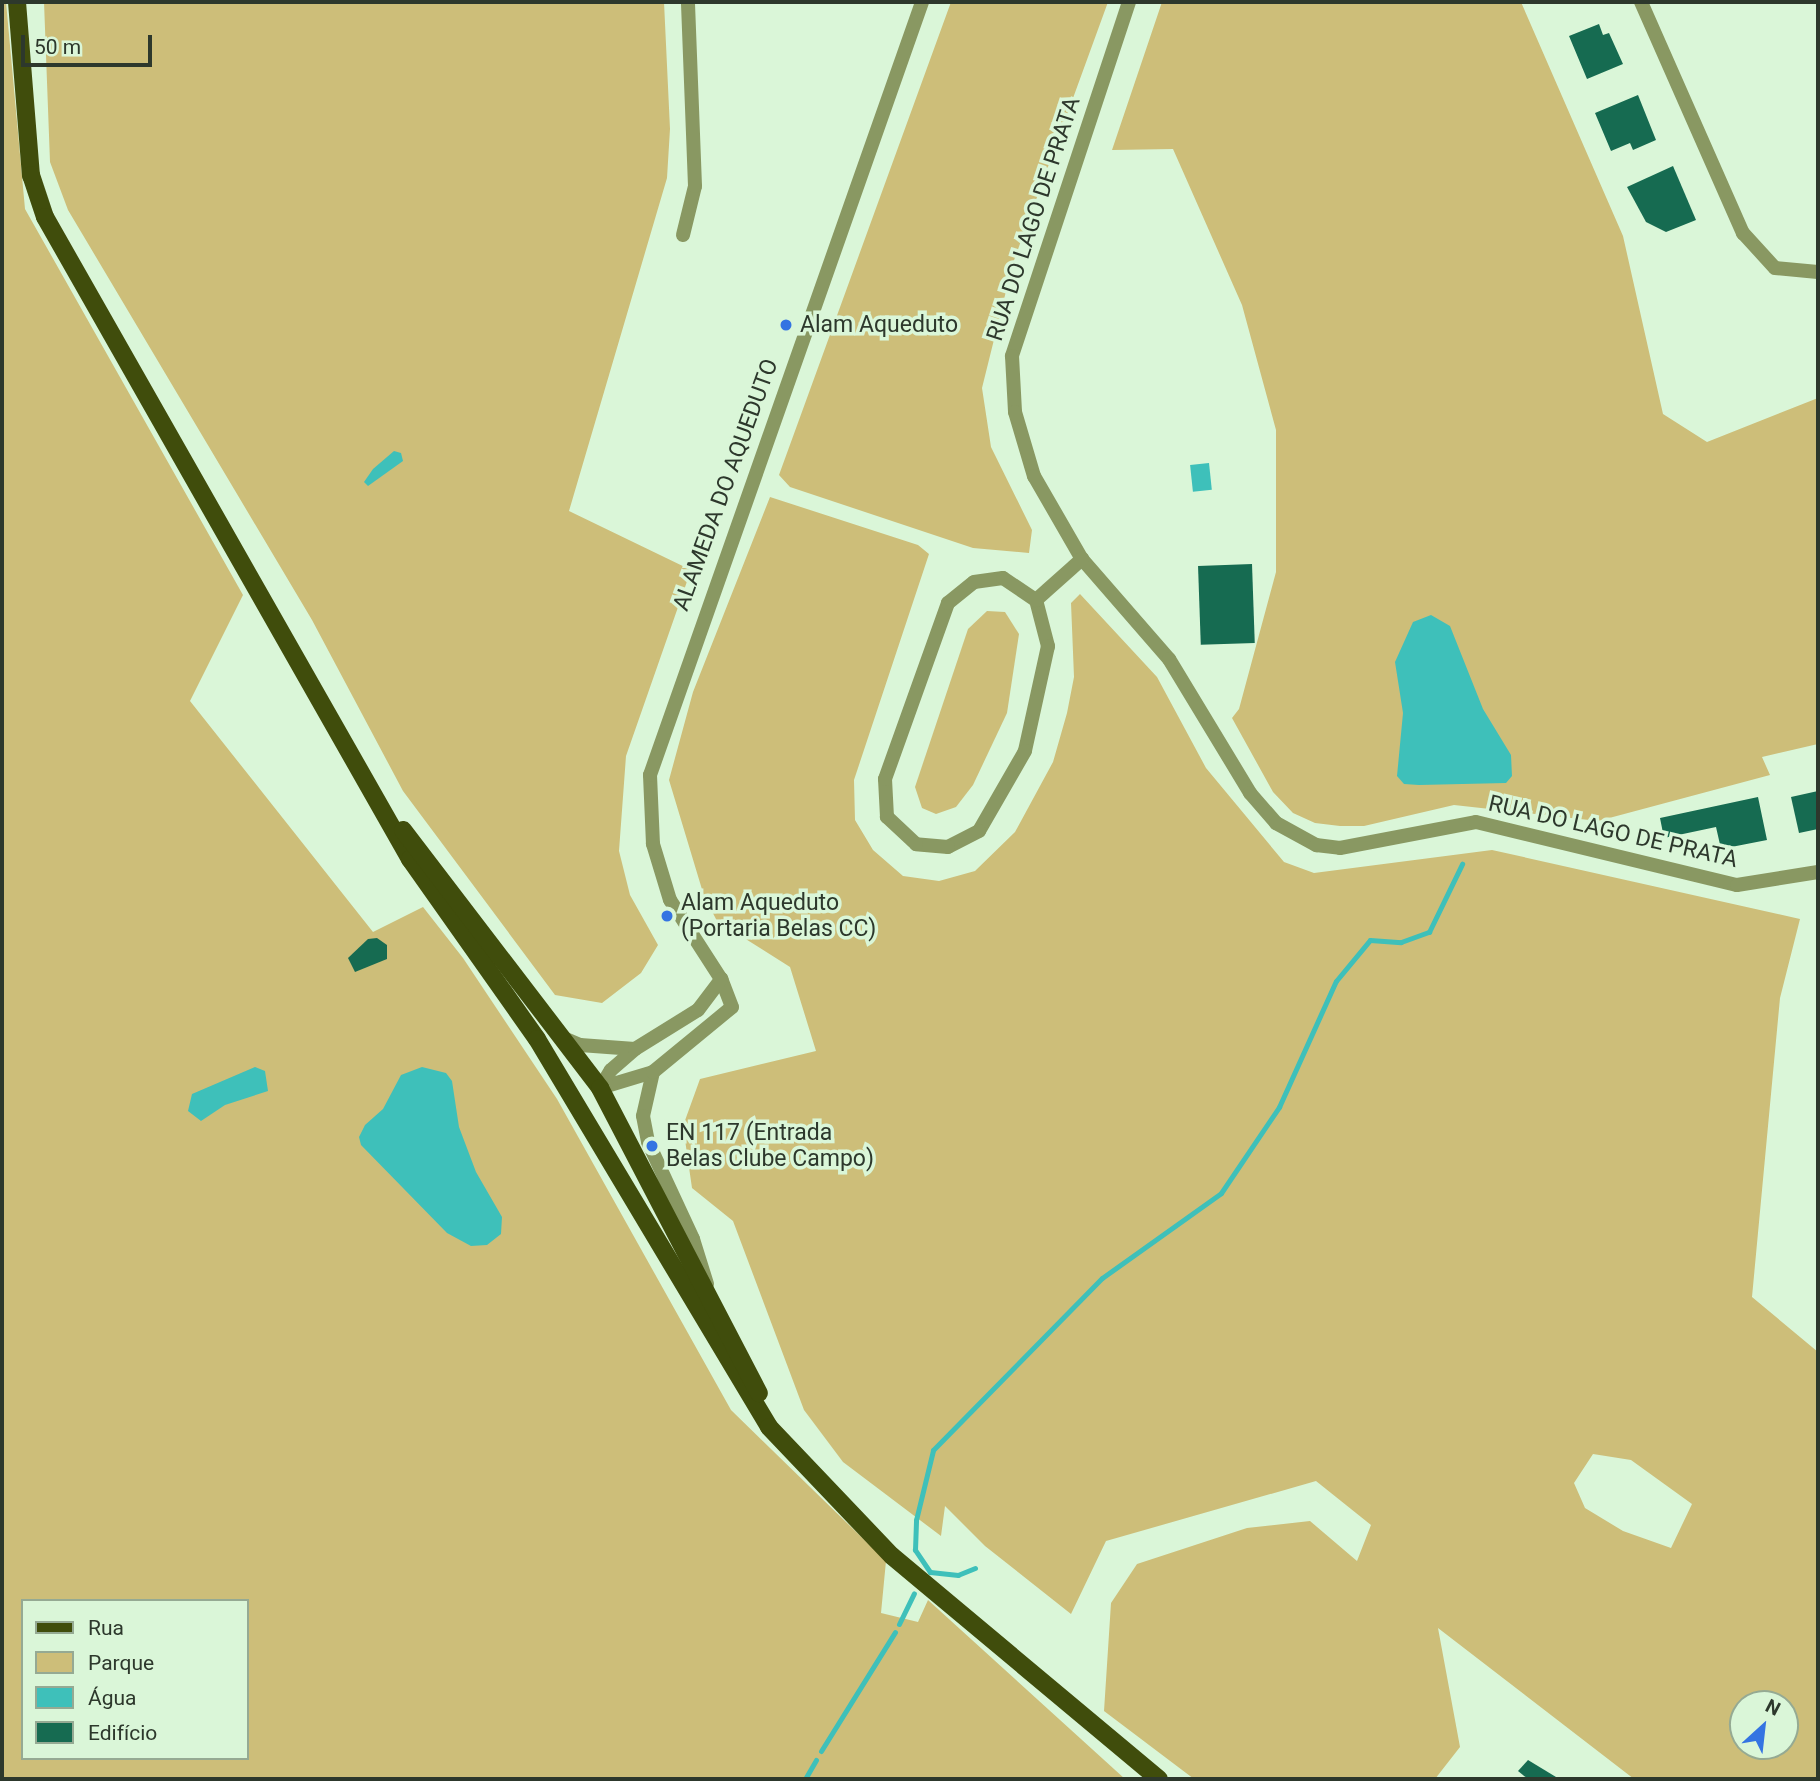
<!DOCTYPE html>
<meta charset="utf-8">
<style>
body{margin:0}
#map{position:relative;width:1820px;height:1781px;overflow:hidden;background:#daf6d8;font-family:Roboto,sans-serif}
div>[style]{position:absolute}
.green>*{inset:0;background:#cdbe79}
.water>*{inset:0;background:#3ec0ba;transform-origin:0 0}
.stream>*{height:5px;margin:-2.5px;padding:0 2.5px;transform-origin:2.5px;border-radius:2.5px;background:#3ec0ba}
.building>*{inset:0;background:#166b51;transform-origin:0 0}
.street>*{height:14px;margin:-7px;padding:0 7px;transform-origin:7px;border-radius:7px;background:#899862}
.primary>*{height:18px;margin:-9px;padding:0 9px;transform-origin:9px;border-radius:9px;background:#404d0c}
.dots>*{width:19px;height:19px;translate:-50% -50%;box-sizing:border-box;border:4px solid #daf6d8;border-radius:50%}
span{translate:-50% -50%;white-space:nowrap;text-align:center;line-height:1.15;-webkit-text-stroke:7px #daf6d8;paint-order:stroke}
.street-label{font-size:23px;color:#2d382c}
.poi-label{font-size:23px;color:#2d382c}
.left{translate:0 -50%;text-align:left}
.frame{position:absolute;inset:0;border:4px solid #2d382c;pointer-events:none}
.legend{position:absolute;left:21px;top:1599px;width:228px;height:161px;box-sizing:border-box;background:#daf6d8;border:2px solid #95aa93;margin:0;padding:9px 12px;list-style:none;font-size:21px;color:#2d382c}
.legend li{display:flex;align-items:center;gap:14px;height:35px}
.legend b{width:35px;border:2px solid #95aa93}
.north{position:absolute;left:1729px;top:1690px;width:70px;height:70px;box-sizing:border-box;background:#daf6d8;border:2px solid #95aa93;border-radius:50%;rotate:27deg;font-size:19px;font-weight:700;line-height:28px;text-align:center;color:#2d382c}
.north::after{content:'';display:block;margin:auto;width:24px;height:32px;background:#3474e2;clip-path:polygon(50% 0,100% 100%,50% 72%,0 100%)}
.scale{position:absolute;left:21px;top:35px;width:131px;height:32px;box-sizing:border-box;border:4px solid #2d382c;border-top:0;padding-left:9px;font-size:21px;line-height:24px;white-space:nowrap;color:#2d382c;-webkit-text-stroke:5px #daf6d8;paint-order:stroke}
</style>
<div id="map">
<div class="green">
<div style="clip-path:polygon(evenodd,2px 2px,6px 2px,25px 209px,243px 595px,190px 701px,373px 932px,423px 907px,463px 958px,557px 1099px,731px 1410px,886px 1561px,881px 1613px,918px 1622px,928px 1600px,1125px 1779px,2px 1779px,2px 2px,23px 1601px,247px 1601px,247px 1758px,23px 1758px,23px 1601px)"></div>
<div style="clip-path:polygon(44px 2px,664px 2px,670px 129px,667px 178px,569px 511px,691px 570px,626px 756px,619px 851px,630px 895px,658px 945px,641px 973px,602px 1003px,555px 995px,403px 791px,312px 620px,68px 210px,50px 162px)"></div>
<div style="clip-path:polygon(951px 2px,1108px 2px,1013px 263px,982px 388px,991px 447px,1032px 530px,1029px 553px,973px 548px,790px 487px,779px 475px)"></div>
<div style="clip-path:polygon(1162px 2px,1521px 2px,1623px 236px,1663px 414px,1707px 442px,1818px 398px,1818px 744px,1762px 757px,1770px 775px,1598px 821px,1454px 805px,1364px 826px,1340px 826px,1315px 823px,1293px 813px,1273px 792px,1232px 718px,1239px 709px,1276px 572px,1276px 430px,1242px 305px,1173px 149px,1112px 150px)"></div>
<div style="clip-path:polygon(evenodd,770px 497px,918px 545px,929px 554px,854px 780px,855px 820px,873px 850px,903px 876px,939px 881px,975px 871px,1015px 832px,1053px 762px,1067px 713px,1074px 677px,1071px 603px,1080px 594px,1157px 677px,1206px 768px,1284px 862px,1314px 873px,1492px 850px,1800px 919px,1780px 998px,1752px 1297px,1818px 1352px,1818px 1779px,1634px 1779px,1438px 1628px,1460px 1747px,1435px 1779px,1194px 1779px,1104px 1711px,1111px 1603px,1137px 1564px,1247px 1528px,1310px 1521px,1357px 1561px,1371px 1525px,1316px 1481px,1106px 1541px,1071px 1614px,985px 1546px,945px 1506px,941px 1536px,843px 1462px,804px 1410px,733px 1221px,692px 1188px,683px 1126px,700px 1079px,816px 1051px,790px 967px,717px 921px,704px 896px,669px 780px,693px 692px,770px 497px,1593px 1454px,1631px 1460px,1692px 1504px,1671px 1548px,1623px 1531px,1585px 1508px,1574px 1483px,1593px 1454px,770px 497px,1743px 1704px,1785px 1704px,1785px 1746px,1743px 1746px,1743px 1704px)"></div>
<div style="clip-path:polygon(987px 611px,1005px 612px,1019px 634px,1007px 713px,973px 785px,956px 807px,936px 814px,922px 808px,915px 787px,968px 629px)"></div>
</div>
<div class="water">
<div style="clip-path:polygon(394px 451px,401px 453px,403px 461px,368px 486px,364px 482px,373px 469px)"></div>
<div style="left:1209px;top:463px;width:27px;height:19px;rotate:84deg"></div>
<div style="clip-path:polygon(1431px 615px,1450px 626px,1483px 709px,1511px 755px,1512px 776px,1506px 783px,1419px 785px,1404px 784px,1397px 776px,1403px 713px,1395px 662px,1413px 622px)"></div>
<div style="clip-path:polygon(255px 1067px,265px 1071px,268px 1091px,225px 1105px,201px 1121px,188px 1111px,192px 1094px)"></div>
<div style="clip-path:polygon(422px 1067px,446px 1073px,452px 1081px,459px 1127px,476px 1172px,502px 1217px,501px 1234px,487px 1245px,471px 1246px,447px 1233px,361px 1145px,359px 1137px,365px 1125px,383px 1109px,401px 1075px)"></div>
</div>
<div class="stream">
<div style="left:975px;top:1568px;width:18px;rotate:158deg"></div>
<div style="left:958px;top:1575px;width:28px;rotate:-174deg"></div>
<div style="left:930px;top:1572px;width:27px;rotate:-124deg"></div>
<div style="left:915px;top:1550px;width:30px;rotate:-88deg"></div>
<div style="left:916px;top:1520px;width:72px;rotate:-76.3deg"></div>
<div style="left:933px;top:1450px;width:241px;rotate:-45.5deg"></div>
<div style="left:1102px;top:1278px;width:146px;rotate:-35.5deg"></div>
<div style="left:1221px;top:1193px;width:104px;rotate:-56deg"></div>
<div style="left:1279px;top:1107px;width:138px;rotate:-65.7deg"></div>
<div style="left:1336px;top:981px;width:53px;rotate:-50.3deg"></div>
<div style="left:1370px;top:940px;width:31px;rotate:4deg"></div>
<div style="left:1401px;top:942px;width:30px;rotate:-20deg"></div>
<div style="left:1429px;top:932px;width:76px;rotate:-64.1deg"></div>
<div style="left:899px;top:1624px;width:34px;rotate:-64deg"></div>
<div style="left:821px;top:1751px;width:140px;rotate:-58.1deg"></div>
<div style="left:805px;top:1779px;width:22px;rotate:-60deg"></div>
</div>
<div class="building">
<div style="clip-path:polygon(1599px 24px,1603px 35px,1609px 33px,1623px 64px,1587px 79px,1569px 36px)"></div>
<div style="clip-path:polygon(1638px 95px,1656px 140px,1633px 150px,1630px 143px,1611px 151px,1595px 113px)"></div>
<div style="clip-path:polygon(1673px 166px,1696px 220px,1666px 232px,1646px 222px,1627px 187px)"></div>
<div style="left:1252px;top:564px;width:79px;height:54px;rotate:88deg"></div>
<div style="clip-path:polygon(1818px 791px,1818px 829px,1799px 833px,1791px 797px)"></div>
<div style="clip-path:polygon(1758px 797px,1767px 840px,1721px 849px,1716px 827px,1664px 838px,1660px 818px)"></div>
<div style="clip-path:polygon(377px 938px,387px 945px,387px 959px,355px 972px,348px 958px,368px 939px)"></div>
<div style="clip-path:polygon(1528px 1760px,1556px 1777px,1555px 1779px,1528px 1779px,1518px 1771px)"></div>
</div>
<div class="street">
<div style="left:1129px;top:2px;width:373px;rotate:108.3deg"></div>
<div style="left:1012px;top:356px;width:56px;rotate:86.9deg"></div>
<div style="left:1015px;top:412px;width:67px;rotate:73.5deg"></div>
<div style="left:1034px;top:476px;width:96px;rotate:60deg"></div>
<div style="left:1082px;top:559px;width:133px;rotate:49deg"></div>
<div style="left:1169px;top:659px;width:157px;rotate:58.8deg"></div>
<div style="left:1250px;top:793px;width:40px;rotate:49deg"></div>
<div style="left:1276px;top:823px;width:46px;rotate:28.8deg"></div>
<div style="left:1316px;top:845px;width:24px;rotate:7deg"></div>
<div style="left:1340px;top:848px;width:138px;rotate:-10.8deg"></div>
<div style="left:1476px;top:822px;width:268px;rotate:13.6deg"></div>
<div style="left:1737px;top:885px;width:82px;rotate:-9.1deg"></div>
<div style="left:1641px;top:2px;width:253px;rotate:66.2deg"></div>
<div style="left:1743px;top:233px;width:47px;rotate:47.6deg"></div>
<div style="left:1775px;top:268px;width:43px;rotate:5.3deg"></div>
<div style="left:683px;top:235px;width:50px;rotate:-76.2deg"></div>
<div style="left:695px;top:186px;width:184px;rotate:-92.2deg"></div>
<div style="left:1036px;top:600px;width:48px;rotate:75.4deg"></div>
<div style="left:1048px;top:646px;width:107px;rotate:102.4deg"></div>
<div style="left:1025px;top:751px;width:92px;rotate:119.9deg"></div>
<div style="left:979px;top:831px;width:35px;rotate:153deg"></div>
<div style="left:948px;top:847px;width:32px;rotate:-175deg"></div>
<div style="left:916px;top:844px;width:40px;rotate:-137deg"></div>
<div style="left:887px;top:817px;width:38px;rotate:-93deg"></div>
<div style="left:885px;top:779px;width:187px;rotate:-70.3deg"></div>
<div style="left:948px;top:603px;width:33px;rotate:-39deg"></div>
<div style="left:974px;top:582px;width:29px;rotate:-8deg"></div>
<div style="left:1003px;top:578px;width:40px;rotate:34deg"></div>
<div style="left:1036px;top:600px;width:62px;rotate:-41.7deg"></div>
<div style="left:561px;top:1037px;width:21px;rotate:23deg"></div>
<div style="left:580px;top:1045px;width:55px;rotate:4.2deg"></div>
<div style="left:653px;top:1072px;width:45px;rotate:102.8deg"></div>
<div style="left:643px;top:1116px;width:26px;rotate:79deg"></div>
<div style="left:648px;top:1142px;width:107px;rotate:65.1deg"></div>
<div style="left:693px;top:1239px;width:47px;rotate:72.7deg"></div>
<div style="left:600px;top:1088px;width:55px;rotate:-16.8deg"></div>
<div style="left:653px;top:1072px;width:102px;rotate:-39.4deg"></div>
<div style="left:732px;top:1007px;width:30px;rotate:-111deg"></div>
<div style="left:721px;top:979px;width:94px;rotate:-122.8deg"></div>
<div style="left:670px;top:900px;width:59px;rotate:-106.9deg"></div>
<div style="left:653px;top:844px;width:69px;rotate:-92.5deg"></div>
<div style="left:650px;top:775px;width:819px;rotate:-70.61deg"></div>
<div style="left:600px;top:1088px;width:21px;rotate:-59deg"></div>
<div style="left:611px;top:1070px;width:32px;rotate:-41deg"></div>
<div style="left:635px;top:1049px;width:74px;rotate:-31.8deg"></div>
<div style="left:698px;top:1010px;width:39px;rotate:-53deg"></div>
</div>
<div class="primary">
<div style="left:17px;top:2px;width:174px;rotate:85.4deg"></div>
<div style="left:31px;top:175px;width:44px;rotate:71.6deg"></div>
<div style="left:45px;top:217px;width:739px;rotate:60.38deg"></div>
<div style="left:410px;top:859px;width:220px;rotate:54.8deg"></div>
<div style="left:537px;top:1039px;width:452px;rotate:59.1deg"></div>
<div style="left:769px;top:1427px;width:178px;rotate:46.4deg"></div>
<div style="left:892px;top:1556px;width:348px;rotate:39.9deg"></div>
<div style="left:403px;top:830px;width:325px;rotate:52.6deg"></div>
<div style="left:600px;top:1088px;width:344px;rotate:62.5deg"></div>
</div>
<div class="dots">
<div style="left:786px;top:325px;background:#3474e2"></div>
<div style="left:667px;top:916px;background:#3474e2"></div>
<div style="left:652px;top:1146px;background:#3474e2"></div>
</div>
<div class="street-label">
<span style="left:1034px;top:219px;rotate:-72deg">RUA DO LAGO DE PRATA</span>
<span style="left:726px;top:485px;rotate:-70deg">ALAMEDA DO AQUEDUTO</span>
<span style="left:1613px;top:832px;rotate:13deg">RUA DO LAGO DE PRATA</span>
</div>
<div class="poi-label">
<span class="left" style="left:800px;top:325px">Alam Aqueduto</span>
<span class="left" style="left:681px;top:916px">Alam Aqueduto<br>(Portaria Belas CC)</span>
<span class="left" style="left:666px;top:1146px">EN 117 (Entrada<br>Belas Clube Campo)</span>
</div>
<div class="frame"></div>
<ul class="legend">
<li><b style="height:9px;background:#404d0c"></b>Rua</li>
<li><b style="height:19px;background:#cdbe79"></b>Parque</li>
<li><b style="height:19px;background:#3ec0ba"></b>Água</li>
<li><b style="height:19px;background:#166b51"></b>Edifício</li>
</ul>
<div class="north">N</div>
<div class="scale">50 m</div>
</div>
